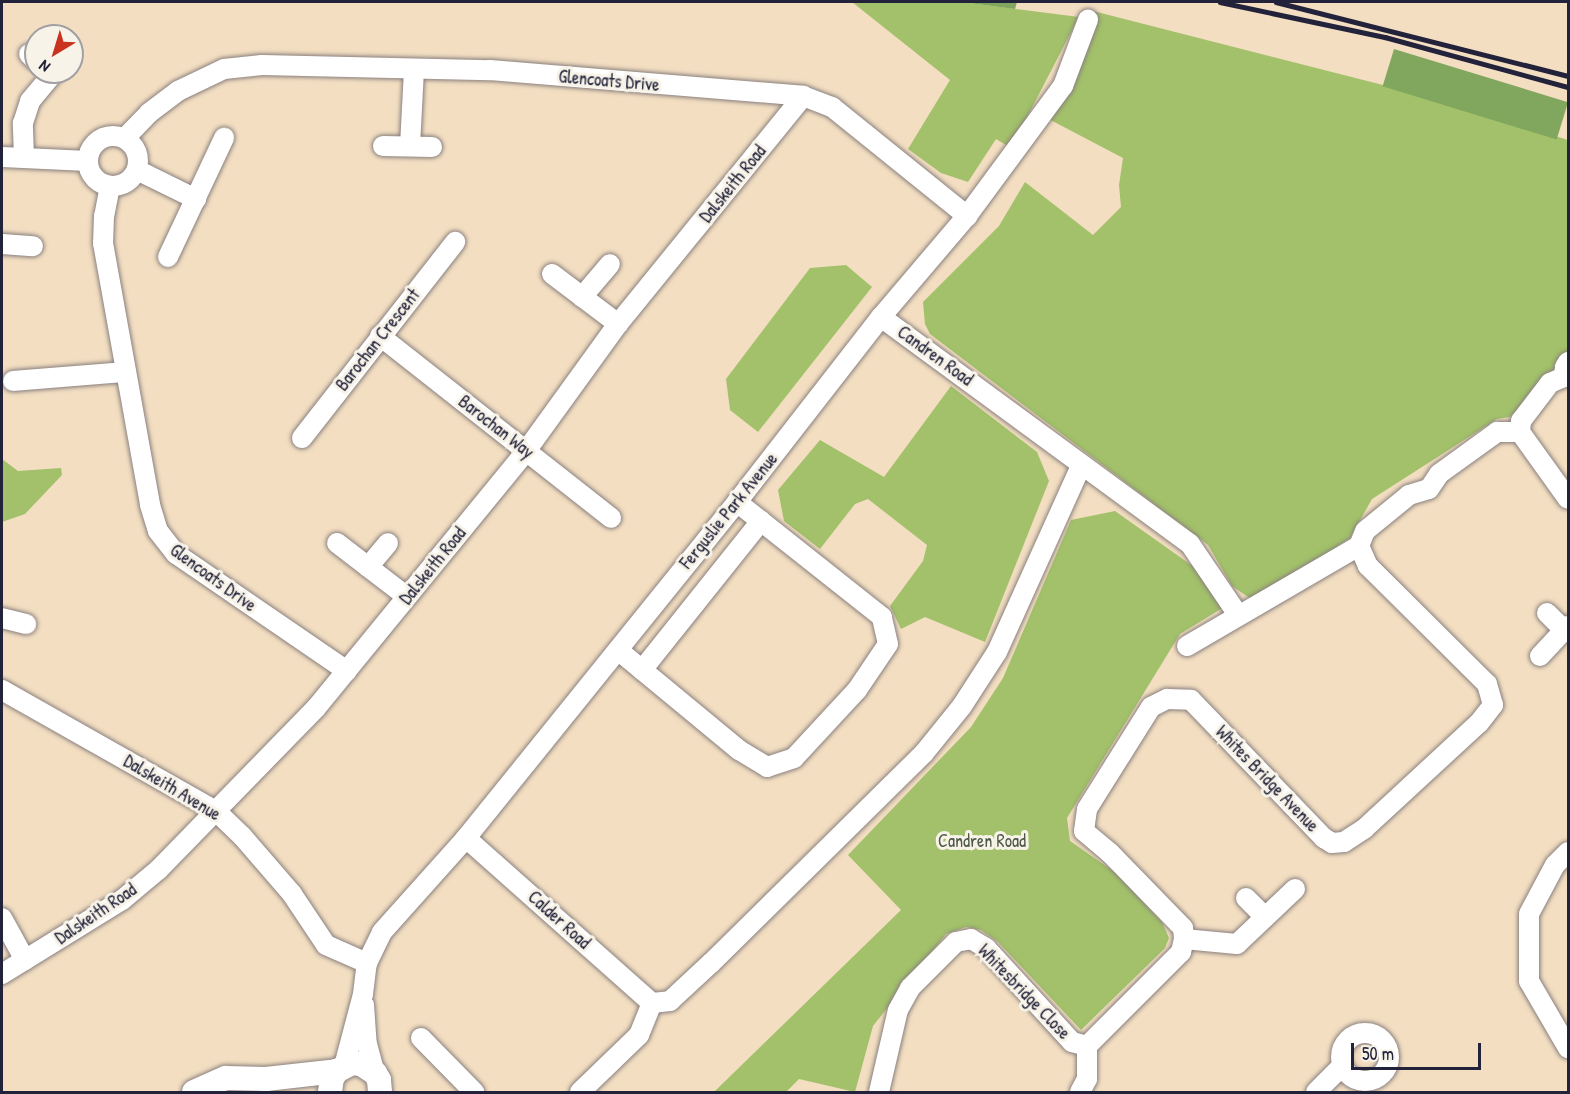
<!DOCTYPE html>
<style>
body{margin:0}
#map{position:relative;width:1570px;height:1094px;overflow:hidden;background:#f3dec2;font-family:"Patrick Hand",sans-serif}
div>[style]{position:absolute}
.green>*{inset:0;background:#a2c16a}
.forest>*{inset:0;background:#81a75e;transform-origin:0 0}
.roads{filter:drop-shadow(0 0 2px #8a807e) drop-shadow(0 0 2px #8a807e)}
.minor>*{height:20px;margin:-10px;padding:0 10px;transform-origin:10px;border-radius:10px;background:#fff}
.minor>.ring{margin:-10px;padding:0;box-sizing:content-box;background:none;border:20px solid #fff;border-radius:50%}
.tertiary>*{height:24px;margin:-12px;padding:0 12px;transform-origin:12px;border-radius:12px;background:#fff}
.rail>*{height:4.5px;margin:-2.25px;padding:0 2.25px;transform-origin:2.25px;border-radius:2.25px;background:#22223b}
span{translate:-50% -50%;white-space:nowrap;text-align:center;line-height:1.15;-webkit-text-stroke:6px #f7f3e8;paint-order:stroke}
.street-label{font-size:18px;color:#22223b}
.park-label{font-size:18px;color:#4f5a4b}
.frame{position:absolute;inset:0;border:3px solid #22223b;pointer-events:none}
.north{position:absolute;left:24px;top:24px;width:60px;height:60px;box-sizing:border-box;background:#f7f3e8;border:2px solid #a29fa3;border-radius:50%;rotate:218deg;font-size:16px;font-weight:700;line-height:24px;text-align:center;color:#22223b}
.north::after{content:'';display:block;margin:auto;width:21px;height:27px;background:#c8321e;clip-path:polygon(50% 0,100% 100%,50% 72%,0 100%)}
.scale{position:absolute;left:1351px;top:1043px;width:130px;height:27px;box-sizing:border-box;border:3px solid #22223b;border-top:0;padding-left:8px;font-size:18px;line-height:21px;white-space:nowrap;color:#22223b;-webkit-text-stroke:4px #f7f3e8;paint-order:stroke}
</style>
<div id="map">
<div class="green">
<div style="clip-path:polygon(852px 2px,961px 2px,1079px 17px,1011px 148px,996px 139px,968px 182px,941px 173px,908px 149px,950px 80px)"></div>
<div style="clip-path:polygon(1093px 11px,1434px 98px,1568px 140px,1568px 354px,1510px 417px,1497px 419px,1372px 499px,1350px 538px,1254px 601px,1232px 586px,1208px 545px,930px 334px,925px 324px,923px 302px,999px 226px,1025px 182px,1093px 235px,1121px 207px,1119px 185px,1123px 158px,1041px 115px,1063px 85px)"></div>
<div style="clip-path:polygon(846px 265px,872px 287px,758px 432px,730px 410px,726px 379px,810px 268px)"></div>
<div style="clip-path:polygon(951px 386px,1037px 452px,1049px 481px,985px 642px,925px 617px,901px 629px,890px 606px,923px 561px,927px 545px,868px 499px,855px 504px,820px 549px,784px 521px,778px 490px,820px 440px,884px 477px)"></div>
<div style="clip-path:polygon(2px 459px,18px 471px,61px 468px,62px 475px,25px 514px,2px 522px)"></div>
<div style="clip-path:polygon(1115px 511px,1194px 567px,1224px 607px,1180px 634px,1067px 818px,1070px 841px,1116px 873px,1162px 922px,1169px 938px,1165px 948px,1081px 1030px,998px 942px,981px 930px,966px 927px,946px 934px,873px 1026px,855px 1092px,799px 1079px,786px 1092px,714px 1092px,901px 910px,848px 855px,971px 727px,1003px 678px,1071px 520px)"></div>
</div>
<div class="forest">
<div style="clip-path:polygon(961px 2px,1017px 2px,1015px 9px)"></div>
<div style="left:1394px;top:49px;width:182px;height:39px;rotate:17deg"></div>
</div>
<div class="roads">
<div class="minor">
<div style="left:29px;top:54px;width:10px;rotate:45deg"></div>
<div class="ring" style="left:88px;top:136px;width:30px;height:30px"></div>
<div style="left:125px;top:138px;width:35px;rotate:-46deg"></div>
<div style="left:149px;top:113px;width:36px;rotate:-37deg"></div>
<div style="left:178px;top:91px;width:51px;rotate:-25.6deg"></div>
<div style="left:224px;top:69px;width:38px;rotate:-6deg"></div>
<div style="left:262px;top:65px;width:228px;rotate:1.3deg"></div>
<div style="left:490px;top:70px;width:314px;rotate:4.7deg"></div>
<div style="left:803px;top:96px;width:31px;rotate:21deg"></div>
<div style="left:832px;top:107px;width:174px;rotate:38.9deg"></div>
<div style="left:383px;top:146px;width:49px;rotate:1.2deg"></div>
<div style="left:410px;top:146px;width:77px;rotate:-87deg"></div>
<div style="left:2px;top:157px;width:86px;rotate:2.7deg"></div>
<div style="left:24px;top:158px;width:35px;rotate:-92deg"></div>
<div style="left:23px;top:123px;width:23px;rotate:-72deg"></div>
<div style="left:30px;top:101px;width:38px;rotate:-50deg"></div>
<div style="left:137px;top:170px;width:66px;rotate:26.2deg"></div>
<div style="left:110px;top:186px;width:31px;rotate:101deg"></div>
<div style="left:104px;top:216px;width:27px;rotate:92deg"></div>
<div style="left:103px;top:243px;width:266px;rotate:79.8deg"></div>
<div style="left:150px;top:505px;width:27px;rotate:73deg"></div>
<div style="left:158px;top:531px;width:29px;rotate:52deg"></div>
<div style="left:176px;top:554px;width:207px;rotate:34.4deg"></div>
<div style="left:2px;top:244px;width:31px;rotate:4deg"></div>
<div style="left:168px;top:257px;width:132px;rotate:-64.8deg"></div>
<div style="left:552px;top:274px;width:83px;rotate:37.1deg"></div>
<div style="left:582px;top:297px;width:43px;rotate:-49.7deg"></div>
<div style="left:881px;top:317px;width:383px;rotate:36.3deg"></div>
<div style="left:1190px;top:544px;width:86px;rotate:55.9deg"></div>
<div style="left:380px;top:336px;width:294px;rotate:38.2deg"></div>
<div style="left:1568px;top:362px;width:6px;rotate:121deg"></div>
<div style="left:1565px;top:367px;width:10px;rotate:96deg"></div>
<div style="left:1564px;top:377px;width:15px;rotate:157deg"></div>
<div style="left:1550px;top:383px;width:48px;rotate:127.3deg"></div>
<div style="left:1521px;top:421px;width:11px;rotate:95deg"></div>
<div style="left:1520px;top:432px;width:82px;rotate:54.4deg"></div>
<div style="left:13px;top:381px;width:113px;rotate:-4.6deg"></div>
<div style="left:302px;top:438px;width:249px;rotate:-52deg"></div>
<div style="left:337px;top:543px;width:88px;rotate:37.6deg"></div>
<div style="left:368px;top:567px;width:31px;rotate:-50deg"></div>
<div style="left:1547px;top:613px;width:25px;rotate:45deg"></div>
<div style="left:2px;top:618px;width:25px;rotate:14deg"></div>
<div style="left:1187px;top:646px;width:199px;rotate:-30.2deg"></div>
<div style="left:618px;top:650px;width:157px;rotate:39.6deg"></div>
<div style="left:739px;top:750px;width:33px;rotate:31deg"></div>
<div style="left:767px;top:767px;width:28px;rotate:-18deg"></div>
<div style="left:794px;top:758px;width:93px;rotate:-47.2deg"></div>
<div style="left:857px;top:690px;width:55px;rotate:-56deg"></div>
<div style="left:888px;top:644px;width:28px;rotate:-103deg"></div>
<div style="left:882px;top:617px;width:185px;rotate:-141.6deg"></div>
<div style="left:1540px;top:656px;width:41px;rotate:-47deg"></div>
<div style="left:642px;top:670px;width:191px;rotate:-51.4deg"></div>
<div style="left:2px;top:690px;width:246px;rotate:29.5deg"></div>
<div style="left:216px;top:811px;width:36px;rotate:44deg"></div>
<div style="left:242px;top:836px;width:77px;rotate:49.2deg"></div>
<div style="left:292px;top:894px;width:61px;rotate:56.3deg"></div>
<div style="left:326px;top:945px;width:45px;rotate:23.7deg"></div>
<div style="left:466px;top:838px;width:249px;rotate:41.6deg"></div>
<div style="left:1568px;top:852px;width:18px;rotate:135deg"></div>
<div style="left:1555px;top:865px;width:55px;rotate:118deg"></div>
<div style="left:1529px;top:914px;width:67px;rotate:90deg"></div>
<div style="left:1529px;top:981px;width:78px;rotate:59.8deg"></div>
<div style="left:1246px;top:898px;width:27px;rotate:45deg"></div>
<div style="left:2px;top:918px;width:48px;rotate:61.3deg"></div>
<div style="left:1184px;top:939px;width:53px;rotate:5.4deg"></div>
<div style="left:1237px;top:944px;width:80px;rotate:-43.5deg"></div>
<div style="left:2px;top:974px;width:141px;rotate:-31.7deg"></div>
<div style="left:122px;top:900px;width:47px;rotate:-39.8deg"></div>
<div style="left:158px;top:870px;width:226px;rotate:-45.7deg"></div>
<div style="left:316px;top:708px;width:332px;rotate:-50.7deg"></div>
<div style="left:526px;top:451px;width:157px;rotate:-54.1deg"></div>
<div style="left:618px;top:324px;width:294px;rotate:-50.9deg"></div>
<div style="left:364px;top:1005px;width:39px;rotate:86deg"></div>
<div style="left:367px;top:1044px;width:30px;rotate:75deg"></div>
<div class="ring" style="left:1341px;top:1033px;width:28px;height:28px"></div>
<div style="left:421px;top:1038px;width:76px;rotate:45.5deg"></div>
<div style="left:344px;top:1066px;width:74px;rotate:-75.2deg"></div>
<div style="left:363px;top:994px;width:31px;rotate:-83deg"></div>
<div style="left:367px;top:963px;width:34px;rotate:-64deg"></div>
<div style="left:382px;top:932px;width:126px;rotate:-48.2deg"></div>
<div style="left:466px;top:838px;width:432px;rotate:-51.1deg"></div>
<div style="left:737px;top:502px;width:234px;rotate:-52.1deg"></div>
<div style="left:881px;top:317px;width:133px;rotate:-49.6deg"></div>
<div style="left:967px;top:216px;width:162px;rotate:-53.6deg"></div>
<div style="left:1063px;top:86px;width:71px;rotate:-69.3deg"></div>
<div style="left:580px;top:1092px;width:82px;rotate:-44deg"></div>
<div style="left:639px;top:1035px;width:35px;rotate:-68deg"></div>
<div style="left:652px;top:1003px;width:18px;rotate:-6deg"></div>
<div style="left:670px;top:1001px;width:56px;rotate:-42.8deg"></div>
<div style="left:711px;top:963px;width:299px;rotate:-44.6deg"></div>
<div style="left:924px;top:753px;width:60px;rotate:-51deg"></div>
<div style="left:962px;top:706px;width:64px;rotate:-57.1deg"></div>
<div style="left:997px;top:652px;width:204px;rotate:-65.7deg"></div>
<div style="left:879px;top:1092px;width:84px;rotate:-77deg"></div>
<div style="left:898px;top:1010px;width:25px;rotate:-61deg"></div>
<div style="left:910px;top:988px;width:65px;rotate:-45deg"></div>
<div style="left:956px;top:942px;width:15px;rotate:-11deg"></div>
<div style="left:971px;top:939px;width:17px;rotate:31deg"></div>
<div style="left:986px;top:948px;width:127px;rotate:47.5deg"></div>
<div style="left:1072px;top:1042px;width:16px;rotate:15deg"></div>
<div style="left:1080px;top:1092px;width:15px;rotate:-62deg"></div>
<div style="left:1087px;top:1079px;width:33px;rotate:-90deg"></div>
<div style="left:1087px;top:1046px;width:133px;rotate:-45deg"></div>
<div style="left:1181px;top:952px;width:13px;rotate:-77deg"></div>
<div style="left:1184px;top:939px;width:11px;rotate:-95deg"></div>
<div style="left:1183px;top:928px;width:105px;rotate:-134.2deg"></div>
<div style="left:1110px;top:853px;width:34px;rotate:-140deg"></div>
<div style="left:1084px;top:831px;width:22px;rotate:-82deg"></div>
<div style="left:1087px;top:809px;width:120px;rotate:-57.9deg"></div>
<div style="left:1151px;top:707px;width:18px;rotate:-27deg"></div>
<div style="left:1167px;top:699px;width:24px;rotate:2deg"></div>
<div style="left:1191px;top:700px;width:192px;rotate:46.1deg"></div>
<div style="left:1324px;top:838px;width:9px;rotate:32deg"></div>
<div style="left:1332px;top:843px;width:12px;rotate:-5deg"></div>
<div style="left:1344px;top:842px;width:24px;rotate:-33deg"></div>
<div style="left:1364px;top:829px;width:156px;rotate:-42.7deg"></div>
<div style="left:1479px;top:723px;width:23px;rotate:-52deg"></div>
<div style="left:1493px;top:705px;width:22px;rotate:-106deg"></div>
<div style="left:1487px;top:684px;width:168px;rotate:-135.2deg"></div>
<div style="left:1368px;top:566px;width:22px;rotate:-114deg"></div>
<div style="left:1359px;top:546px;width:16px;rotate:-68deg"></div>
<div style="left:1365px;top:531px;width:57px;rotate:-39.3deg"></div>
<div style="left:1409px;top:495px;width:21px;rotate:-17deg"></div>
<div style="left:1429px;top:489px;width:18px;rotate:-56deg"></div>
<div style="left:1439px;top:474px;width:72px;rotate:-35.9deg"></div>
<div style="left:1497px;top:432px;width:23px"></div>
<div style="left:1316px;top:1092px;width:37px;rotate:-45deg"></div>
</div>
<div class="tertiary">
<div style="left:194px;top:1092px;width:35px;rotate:-24deg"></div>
<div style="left:226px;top:1078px;width:40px;rotate:1.4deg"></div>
<div style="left:266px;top:1079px;width:71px;rotate:-6.4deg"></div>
<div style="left:330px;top:1092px;width:14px;rotate:-82deg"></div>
<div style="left:332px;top:1078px;width:9px;rotate:-54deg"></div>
<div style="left:337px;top:1071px;width:17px;rotate:-28deg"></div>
<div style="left:352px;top:1063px;width:9px;rotate:6deg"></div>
<div style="left:361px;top:1064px;width:17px;rotate:33deg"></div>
<div style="left:375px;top:1073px;width:8px;rotate:60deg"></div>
<div style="left:379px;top:1080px;width:12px;rotate:85deg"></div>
</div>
</div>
<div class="rail">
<div style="left:1220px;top:2px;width:169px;rotate:12deg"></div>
<div style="left:1385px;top:37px;width:190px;rotate:15.3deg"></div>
<div style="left:1276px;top:2px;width:301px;rotate:14.2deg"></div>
</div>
<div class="street-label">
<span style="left:609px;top:81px;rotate:5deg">Glencoats Drive</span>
<span style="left:733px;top:184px;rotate:-51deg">Dalskeith Road</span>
<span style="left:378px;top:340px;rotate:-52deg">Barochan Crescent</span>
<span style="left:935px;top:356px;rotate:36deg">Candren Road</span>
<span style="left:496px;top:427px;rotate:38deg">Barochan Way</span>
<span style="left:729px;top:511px;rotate:-51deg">Ferguslie Park Avenue</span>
<span style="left:433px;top:566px;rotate:-51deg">Dalskeith Road</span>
<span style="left:213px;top:578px;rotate:36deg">Glencoats Drive</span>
<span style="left:1267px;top:779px;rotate:46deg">Whites Bridge Avenue</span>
<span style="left:172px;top:788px;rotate:31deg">Dalskeith Avenue</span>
<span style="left:96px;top:914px;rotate:-34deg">Dalskeith Road</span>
<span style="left:559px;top:920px;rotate:42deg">Calder Road</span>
<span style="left:1024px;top:992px;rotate:46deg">Whitesbridge Close</span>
</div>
<div class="park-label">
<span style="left:982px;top:841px">Candren Road</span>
</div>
<div class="frame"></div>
<div class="north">N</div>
<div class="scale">50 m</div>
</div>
